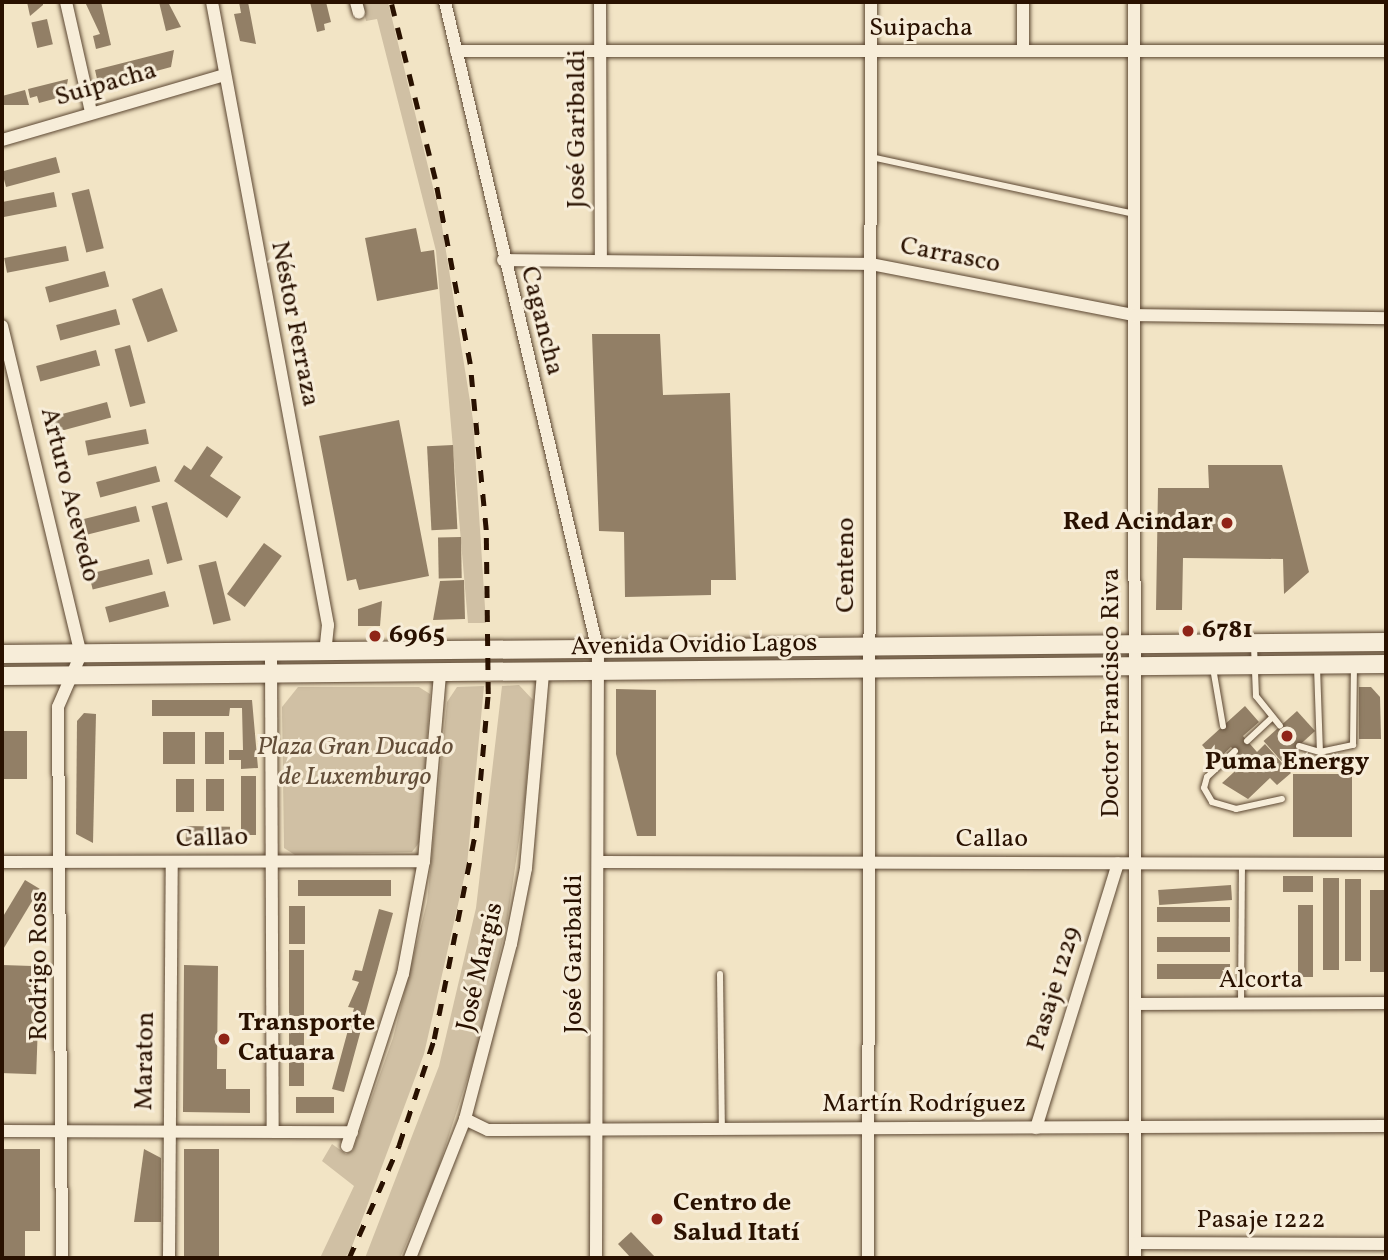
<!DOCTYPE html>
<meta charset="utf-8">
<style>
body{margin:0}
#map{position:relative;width:1388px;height:1260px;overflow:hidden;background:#f2e4c5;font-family:Vollkorn,serif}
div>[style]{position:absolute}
.green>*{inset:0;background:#d0c0a4}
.building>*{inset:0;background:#927f66;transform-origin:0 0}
.roads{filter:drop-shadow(0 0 2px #5b4631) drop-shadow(0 0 2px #5b4631)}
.lane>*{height:6px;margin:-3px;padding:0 3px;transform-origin:3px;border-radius:3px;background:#f7edd9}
.street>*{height:12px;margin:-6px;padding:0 6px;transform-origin:6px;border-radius:6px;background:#f7edd9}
.secondary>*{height:18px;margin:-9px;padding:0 9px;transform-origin:9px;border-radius:9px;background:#f7edd9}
.rail>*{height:4.5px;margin-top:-2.25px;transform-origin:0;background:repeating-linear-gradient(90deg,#291100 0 12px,transparent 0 24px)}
.dots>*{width:19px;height:19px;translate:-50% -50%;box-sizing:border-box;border:4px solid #f7edd9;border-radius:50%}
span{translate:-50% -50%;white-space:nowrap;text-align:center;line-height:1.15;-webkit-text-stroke:6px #f7edd9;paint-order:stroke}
.street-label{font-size:26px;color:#291100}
.poi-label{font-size:26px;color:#291100;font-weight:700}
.right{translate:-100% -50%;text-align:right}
.left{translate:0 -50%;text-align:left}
.park-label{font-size:26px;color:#634e39;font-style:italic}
.frame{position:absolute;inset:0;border:4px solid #291100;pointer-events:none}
</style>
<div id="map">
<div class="green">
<div style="clip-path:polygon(362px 2px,388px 2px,441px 220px,473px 420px,486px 623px,468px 623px,436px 251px,377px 19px,366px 21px)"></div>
<div style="clip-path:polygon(519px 685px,533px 700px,525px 800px,507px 922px,478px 1046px,436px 1175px,400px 1258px,365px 1258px,439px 1066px,476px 908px,502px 686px)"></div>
<div style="clip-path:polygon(484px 686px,467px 865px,424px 1054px,351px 1249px,345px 1258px,320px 1258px,354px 1186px,322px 1161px,332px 1144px,346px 1154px,353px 1150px,393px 1038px,427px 902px,447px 702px,457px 687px)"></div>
<div style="clip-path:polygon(298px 687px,419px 687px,430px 694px,421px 840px,412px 852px,295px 855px,284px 848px,282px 707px)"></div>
</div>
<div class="building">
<div style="clip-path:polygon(27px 2px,43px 2px,43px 5px,30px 16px)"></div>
<div style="clip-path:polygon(85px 2px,101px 2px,111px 45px,96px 49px,93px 36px,100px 34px)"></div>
<div style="clip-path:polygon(159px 2px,168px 2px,181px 27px,166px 31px)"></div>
<div style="clip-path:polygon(239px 2px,248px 2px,256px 44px,240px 41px,234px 14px,241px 13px)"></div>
<div style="clip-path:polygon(310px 2px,326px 2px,331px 22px,324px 24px,325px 30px,317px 32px)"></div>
<div style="left:47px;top:19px;width:26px;height:16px;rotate:77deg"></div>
<div style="clip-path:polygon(174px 50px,171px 67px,145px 74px,144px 67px,136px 69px,131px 77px,105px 84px,97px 79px,95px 70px)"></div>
<div style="clip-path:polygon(68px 79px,65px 96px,39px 103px,37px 96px,30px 98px,28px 89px)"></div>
<div style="clip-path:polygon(25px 90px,29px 105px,2px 105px,2px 96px)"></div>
<div style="left:56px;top:157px;width:16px;height:56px;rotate:75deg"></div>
<div style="left:89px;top:189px;width:61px;height:18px;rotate:76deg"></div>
<div style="left:54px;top:192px;width:15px;height:54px;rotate:79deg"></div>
<div style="clip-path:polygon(416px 228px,421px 252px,434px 250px,438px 289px,377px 301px,365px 238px)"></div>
<div style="left:66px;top:246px;width:15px;height:63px;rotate:79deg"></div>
<div style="left:105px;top:271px;width:16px;height:62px;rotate:75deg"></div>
<div style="left:162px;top:288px;width:46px;height:32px;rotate:70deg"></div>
<div style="left:116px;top:309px;width:16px;height:62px;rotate:75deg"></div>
<div style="clip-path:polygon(592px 334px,660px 334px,663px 395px,730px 393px,736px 580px,711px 580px,711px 595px,625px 597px,624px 532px,599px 531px)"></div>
<div style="left:130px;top:345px;width:60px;height:16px;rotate:75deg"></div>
<div style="left:96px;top:350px;width:16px;height:62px;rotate:75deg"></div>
<div style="left:107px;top:402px;width:16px;height:62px;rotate:75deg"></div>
<div style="clip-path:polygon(399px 420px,429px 576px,359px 590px,356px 579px,347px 581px,319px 436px)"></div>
<div style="left:146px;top:429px;width:15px;height:62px;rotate:79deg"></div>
<div style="left:453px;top:445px;width:84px;height:26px;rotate:87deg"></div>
<div style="clip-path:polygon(207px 446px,223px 457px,210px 476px,241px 497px,227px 518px,174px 481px,184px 465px,191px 470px)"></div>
<div style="clip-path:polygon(1208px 465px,1282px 465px,1309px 572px,1284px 594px,1283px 559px,1183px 558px,1182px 610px,1156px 610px,1158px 488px,1209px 488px)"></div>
<div style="left:156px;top:466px;width:16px;height:62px;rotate:75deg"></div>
<div style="left:167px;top:502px;width:60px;height:16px;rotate:75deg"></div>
<div style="left:136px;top:506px;width:16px;height:63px;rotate:76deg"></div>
<div style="left:461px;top:537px;width:41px;height:23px;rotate:89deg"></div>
<div style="left:264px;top:543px;width:22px;height:63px;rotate:36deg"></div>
<div style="left:149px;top:559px;width:16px;height:62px;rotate:76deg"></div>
<div style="left:216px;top:561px;width:61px;height:18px;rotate:76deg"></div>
<div style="clip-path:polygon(464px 580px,465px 619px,433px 620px,440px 581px)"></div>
<div style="left:165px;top:591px;width:16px;height:62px;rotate:75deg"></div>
<div style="clip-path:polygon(382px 601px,380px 626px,358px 626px,358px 609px)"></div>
<div style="clip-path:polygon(1359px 687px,1371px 687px,1380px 697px,1381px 739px,1359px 739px)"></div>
<div style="clip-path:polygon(616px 689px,656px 690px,656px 836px,637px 836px,616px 754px)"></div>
<div style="clip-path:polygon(152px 700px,252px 700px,258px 768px,241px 769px,241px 760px,229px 760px,229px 750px,243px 750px,242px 708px,230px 708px,229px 716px,152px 716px)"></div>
<div style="clip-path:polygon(1245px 706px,1259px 722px,1243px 736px,1257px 752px,1265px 744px,1291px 773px,1277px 785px,1270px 778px,1248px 799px,1222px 783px,1245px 762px,1231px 747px,1216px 761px,1202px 745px)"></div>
<div style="left:1297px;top:711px;width:27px;height:45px;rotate:48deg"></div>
<div style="clip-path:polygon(84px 713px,96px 714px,93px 843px,76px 834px,77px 721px)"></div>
<div style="left:2px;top:731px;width:25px;height:48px"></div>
<div style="left:195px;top:732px;width:32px;height:32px;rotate:90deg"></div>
<div style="left:205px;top:732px;width:19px;height:32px"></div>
<div style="left:1293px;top:774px;width:59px;height:63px"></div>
<div style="left:241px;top:776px;width:15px;height:59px"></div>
<div style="left:176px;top:779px;width:18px;height:33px"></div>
<div style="left:224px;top:779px;width:32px;height:18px;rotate:90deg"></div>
<div style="left:186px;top:826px;width:44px;height:16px;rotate:1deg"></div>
<div style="left:1283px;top:876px;width:30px;height:16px"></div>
<div style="left:1323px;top:878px;width:16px;height:92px"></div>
<div style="left:1345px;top:879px;width:16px;height:82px"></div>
<div style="left:25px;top:880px;width:17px;height:73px;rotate:31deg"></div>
<div style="left:298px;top:880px;width:93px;height:16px"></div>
<div style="left:1231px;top:885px;width:15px;height:73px;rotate:86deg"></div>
<div style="left:1370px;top:890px;width:15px;height:82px"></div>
<div style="left:1298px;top:905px;width:15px;height:72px"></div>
<div style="left:289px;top:906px;width:16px;height:38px"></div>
<div style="left:1230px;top:907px;width:15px;height:73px;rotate:90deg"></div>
<div style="clip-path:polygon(379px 909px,393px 913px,344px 1092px,332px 1089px,354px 1008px,348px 1007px,359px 982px,352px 980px,355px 970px,362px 971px)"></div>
<div style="left:1230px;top:937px;width:15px;height:73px;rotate:90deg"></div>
<div style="left:289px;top:950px;width:15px;height:66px"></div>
<div style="left:1230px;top:964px;width:15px;height:73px;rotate:90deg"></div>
<div style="left:2px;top:965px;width:38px;height:108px;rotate:2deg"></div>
<div style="clip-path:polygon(184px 965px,218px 966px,217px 1069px,226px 1069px,226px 1089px,250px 1089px,250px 1113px,183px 1112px)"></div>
<div style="left:289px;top:1020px;width:15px;height:66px"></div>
<div style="left:296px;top:1097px;width:38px;height:16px"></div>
<div style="clip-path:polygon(2px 1149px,40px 1149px,40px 1231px,25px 1231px,25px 1258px,2px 1258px)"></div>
<div style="clip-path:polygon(144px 1149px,161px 1158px,161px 1222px,134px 1222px)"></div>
<div style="left:184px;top:1149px;width:35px;height:109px"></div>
<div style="clip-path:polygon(631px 1232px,656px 1258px,631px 1258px,618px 1244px)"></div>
</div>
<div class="roads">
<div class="lane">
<div style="left:871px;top:157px;width:269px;rotate:12.2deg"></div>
<div style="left:1254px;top:646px;width:50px;rotate:87.7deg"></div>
<div style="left:1256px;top:696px;width:38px;rotate:51deg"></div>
<div style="left:1317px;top:667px;width:85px;rotate:88deg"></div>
<div style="left:1213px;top:668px;width:59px;rotate:80.2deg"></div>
<div style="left:1247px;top:741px;width:34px;rotate:-43deg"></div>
<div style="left:1299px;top:746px;width:22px;rotate:16deg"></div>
<div style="left:1320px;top:752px;width:34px;rotate:-12deg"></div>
<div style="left:1353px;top:745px;width:79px;rotate:-89.3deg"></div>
<div style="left:1235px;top:751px;width:38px;rotate:137deg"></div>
<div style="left:1207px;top:777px;width:11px;rotate:105deg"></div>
<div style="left:1204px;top:788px;width:16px;rotate:60deg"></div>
<div style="left:1212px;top:802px;width:25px;rotate:16deg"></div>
<div style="left:1236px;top:809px;width:47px;rotate:-12.3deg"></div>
<div style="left:720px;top:974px;width:155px;rotate:89.3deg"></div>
<div style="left:1241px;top:1004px;width:140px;rotate:-89.6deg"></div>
</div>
<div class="street">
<div style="left:66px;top:2px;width:113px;rotate:77.2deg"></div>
<div style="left:212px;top:2px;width:634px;rotate:79.45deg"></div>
<div style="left:328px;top:625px;width:29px;rotate:96deg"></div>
<div style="left:356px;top:2px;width:11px;rotate:75deg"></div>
<div style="left:445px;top:2px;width:667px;rotate:76.73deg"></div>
<div style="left:598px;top:651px;width:607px;rotate:90.19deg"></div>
<div style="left:600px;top:2px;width:255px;rotate:89.8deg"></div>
<div style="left:1134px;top:2px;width:1256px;rotate:89.95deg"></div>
<div style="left:456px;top:51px;width:930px"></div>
<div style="left:1023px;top:51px;width:49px;rotate:-90deg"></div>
<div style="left:2px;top:140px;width:232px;rotate:-16.3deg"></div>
<div style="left:503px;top:260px;width:368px;rotate:0.6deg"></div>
<div style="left:871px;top:264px;width:267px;rotate:11deg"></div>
<div style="left:1133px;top:315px;width:253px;rotate:0.7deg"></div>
<div style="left:2px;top:326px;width:337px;rotate:76.5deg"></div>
<div style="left:81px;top:654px;width:58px;rotate:113.5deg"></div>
<div style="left:58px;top:707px;width:551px;rotate:89.58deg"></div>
<div style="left:271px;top:654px;width:477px;rotate:89.8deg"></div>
<div style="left:2px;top:862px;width:422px;rotate:-0.1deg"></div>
<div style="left:598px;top:862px;width:788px;rotate:0.15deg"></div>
<div style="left:1135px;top:1004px;width:251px;rotate:-0.2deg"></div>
<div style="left:465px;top:1119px;width:25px;rotate:26deg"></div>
<div style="left:488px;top:1130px;width:898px;rotate:-0.26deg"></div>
<div style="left:1036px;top:1128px;width:277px;rotate:-72.8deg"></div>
<div style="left:2px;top:1131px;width:350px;rotate:0.2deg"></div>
<div style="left:347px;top:1146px;width:181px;rotate:-72deg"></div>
<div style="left:403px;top:974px;width:115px;rotate:-79.5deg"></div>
<div style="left:424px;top:861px;width:187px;rotate:-85.1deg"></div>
<div style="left:1135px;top:1243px;width:251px;rotate:0.2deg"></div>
<div style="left:169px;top:1258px;width:394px;rotate:-89.6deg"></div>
<div style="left:410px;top:1258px;width:149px;rotate:-68.4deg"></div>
<div style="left:465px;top:1119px;width:181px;rotate:-75.3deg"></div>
<div style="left:511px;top:944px;width:77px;rotate:-78.8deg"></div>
<div style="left:526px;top:868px;width:195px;rotate:-85deg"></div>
<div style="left:868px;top:1258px;width:1256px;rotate:-89.86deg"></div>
</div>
<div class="secondary">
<div style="left:2px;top:654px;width:1384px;rotate:-0.5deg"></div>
<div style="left:2px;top:676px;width:1384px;rotate:-0.5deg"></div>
</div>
</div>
<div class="rail">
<div style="left:349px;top:1258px;width:124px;rotate:-66.1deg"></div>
<div style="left:399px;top:1145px;width:112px;rotate:-71.7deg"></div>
<div style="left:434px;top:1039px;width:215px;rotate:-78.7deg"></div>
<div style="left:476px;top:828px;width:135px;rotate:-84.9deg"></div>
<div style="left:488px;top:694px;width:164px;rotate:-90.7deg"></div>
<div style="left:486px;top:530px;width:167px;rotate:-95.5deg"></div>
<div style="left:470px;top:364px;width:188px;rotate:-100.7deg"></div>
<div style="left:435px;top:179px;width:182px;rotate:-104deg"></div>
</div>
<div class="dots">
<div style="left:1227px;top:523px;background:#8f2418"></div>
<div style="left:1188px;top:631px;background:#8f2418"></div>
<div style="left:375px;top:636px;background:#8f2418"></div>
<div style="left:1287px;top:736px;background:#8f2418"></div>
<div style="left:224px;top:1039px;background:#8f2418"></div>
<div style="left:657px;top:1219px;background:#8f2418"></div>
</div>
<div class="street-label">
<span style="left:921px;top:29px">Suipacha</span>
<span style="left:106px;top:85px;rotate:-16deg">Suipacha</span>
<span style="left:578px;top:129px;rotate:-90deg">José Garibaldi</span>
<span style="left:950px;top:256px;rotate:11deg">Carrasco</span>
<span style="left:541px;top:321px;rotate:76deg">Cagancha</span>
<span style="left:294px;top:324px;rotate:79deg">Néstor Ferraza</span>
<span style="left:69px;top:495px;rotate:76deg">Arturo Acevedo</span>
<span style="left:847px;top:565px;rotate:-90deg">Centeno</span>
<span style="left:694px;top:646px;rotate:-1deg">Avenida Ovidio Lagos</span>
<span style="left:1112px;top:693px;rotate:-90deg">Doctor Francisco Riva</span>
<span style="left:212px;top:839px;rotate:-2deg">Callao</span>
<span style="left:992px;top:840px">Callao</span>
<span style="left:575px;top:954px;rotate:-90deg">José Garibaldi</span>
<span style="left:40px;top:966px;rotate:-90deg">Rodrigo Ross</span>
<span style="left:481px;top:967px;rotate:-77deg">José Margis</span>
<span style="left:1261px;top:981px">Alcorta</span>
<span style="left:1055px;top:989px;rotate:-73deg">Pasaje 1229</span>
<span style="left:146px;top:1061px;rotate:-89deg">Maraton</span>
<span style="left:924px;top:1105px">Martín Rodríguez</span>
<span style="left:1261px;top:1221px">Pasaje 1222</span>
</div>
<div class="poi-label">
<span class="right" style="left:1213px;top:523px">Red Acindar</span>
<span class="left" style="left:1202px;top:631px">6781</span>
<span class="left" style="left:389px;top:636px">6965</span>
<span style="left:1287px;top:763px">Puma Energy</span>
<span class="left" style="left:238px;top:1039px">Transporte<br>Catuara</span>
<span class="left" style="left:673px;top:1219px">Centro de<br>Salud Itatí</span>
</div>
<div class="park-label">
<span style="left:355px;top:763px">Plaza Gran Ducado<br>de Luxemburgo</span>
</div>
<div class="frame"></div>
</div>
